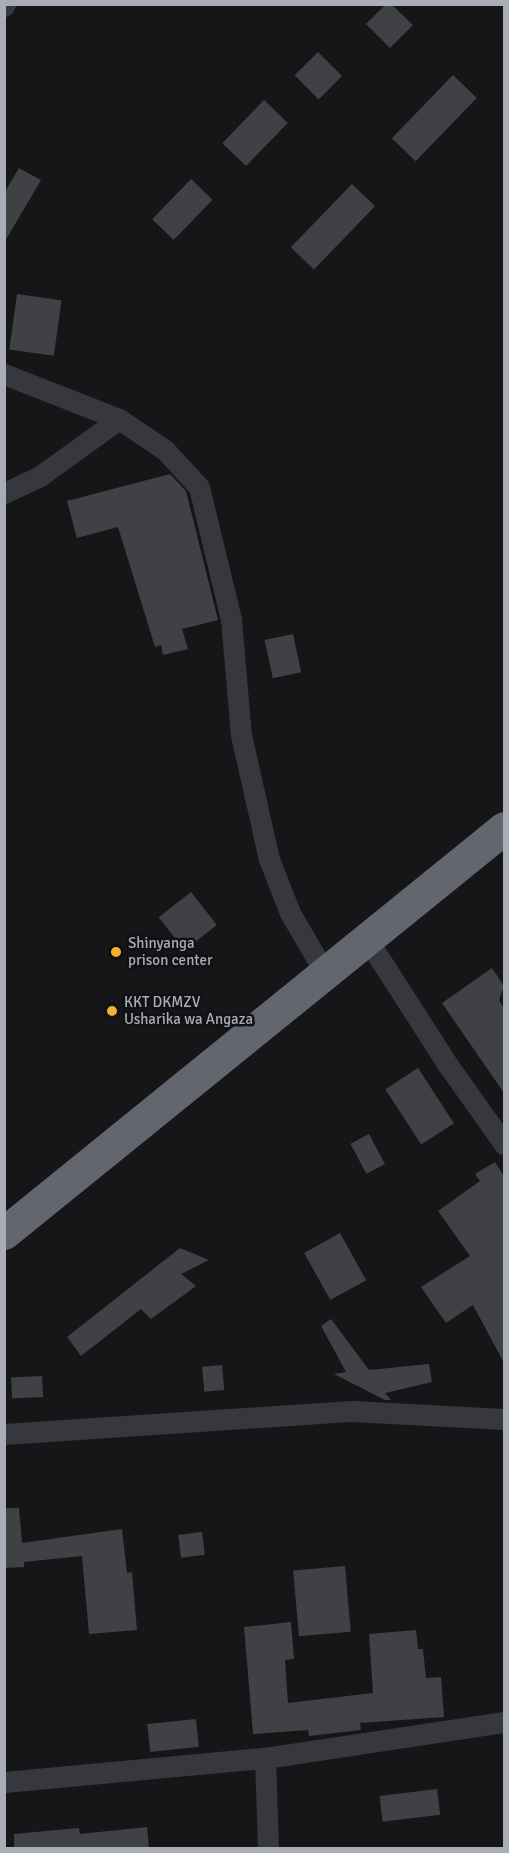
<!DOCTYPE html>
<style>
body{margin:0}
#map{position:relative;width:509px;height:1853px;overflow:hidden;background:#161618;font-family:Signika,sans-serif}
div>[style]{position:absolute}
.building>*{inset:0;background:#404145;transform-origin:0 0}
.street>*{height:21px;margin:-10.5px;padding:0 10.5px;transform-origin:10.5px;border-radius:10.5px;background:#37383d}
.highway>*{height:33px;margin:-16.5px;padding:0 16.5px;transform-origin:16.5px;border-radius:16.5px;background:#63666e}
.dots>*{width:16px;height:16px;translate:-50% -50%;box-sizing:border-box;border:3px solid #111113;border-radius:50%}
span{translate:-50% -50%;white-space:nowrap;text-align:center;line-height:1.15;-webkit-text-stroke:5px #111113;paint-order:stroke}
.poi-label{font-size:15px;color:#a8adb8}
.left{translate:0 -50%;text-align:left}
.frame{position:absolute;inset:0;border:6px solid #a8adb8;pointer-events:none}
</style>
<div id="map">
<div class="building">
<div style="clip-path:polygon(386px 4px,391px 4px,413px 25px,390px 48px,366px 24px)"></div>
<div style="left:318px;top:52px;width:34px;height:33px;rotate:45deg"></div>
<div style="left:453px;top:75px;width:33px;height:88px;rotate:44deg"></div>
<div style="left:264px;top:100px;width:33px;height:60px;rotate:44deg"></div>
<div style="clip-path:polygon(19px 168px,41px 180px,4px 243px,4px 193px)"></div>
<div style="left:191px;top:179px;width:30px;height:56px;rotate:44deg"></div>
<div style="left:352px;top:184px;width:32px;height:88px;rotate:44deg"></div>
<div style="left:17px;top:294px;width:45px;height:56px;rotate:8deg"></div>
<div style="clip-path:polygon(170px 474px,186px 491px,218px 620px,182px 629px,188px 649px,163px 655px,161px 645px,155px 647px,118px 527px,77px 538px,67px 501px)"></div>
<div style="left:293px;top:634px;width:39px;height:29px;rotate:78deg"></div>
<div style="left:191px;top:892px;width:42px;height:41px;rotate:52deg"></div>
<div style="clip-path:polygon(492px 968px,504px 986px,499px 1000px,504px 1009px,504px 1093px,442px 1003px)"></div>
<div style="left:418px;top:1068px;width:66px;height:39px;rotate:57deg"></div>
<div style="left:369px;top:1134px;width:34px;height:21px;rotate:62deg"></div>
<div style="clip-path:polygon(495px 1162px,504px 1176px,504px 1363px,473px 1305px,446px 1323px,421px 1287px,470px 1256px,438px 1211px,480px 1181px,475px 1174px)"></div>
<div style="left:340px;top:1233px;width:54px;height:41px;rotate:61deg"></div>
<div style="clip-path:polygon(180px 1248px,209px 1260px,181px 1274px,196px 1286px,151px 1319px,141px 1309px,81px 1356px,67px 1337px)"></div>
<div style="clip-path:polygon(331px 1319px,369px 1370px,429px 1364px,432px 1382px,385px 1393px,391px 1400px,385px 1400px,334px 1374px,346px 1372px,321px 1326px)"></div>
<div style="left:222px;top:1365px;width:25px;height:20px;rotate:85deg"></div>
<div style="left:42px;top:1376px;width:21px;height:31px;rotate:87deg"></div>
<div style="clip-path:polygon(4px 1508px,19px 1508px,22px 1543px,122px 1529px,127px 1573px,132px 1572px,137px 1630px,89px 1634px,82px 1556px,24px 1562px,24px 1567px,4px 1568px)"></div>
<div style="left:202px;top:1532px;width:23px;height:24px;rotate:83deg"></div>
<div style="left:345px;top:1566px;width:66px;height:52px;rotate:85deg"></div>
<div style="clip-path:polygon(291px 1622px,294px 1659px,285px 1660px,288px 1703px,373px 1693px,369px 1634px,416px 1630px,418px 1649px,423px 1649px,426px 1678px,441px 1677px,444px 1717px,360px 1723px,361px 1730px,309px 1736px,308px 1730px,253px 1734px,244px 1627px)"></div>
<div style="left:196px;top:1719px;width:28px;height:49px;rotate:84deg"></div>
<div style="left:437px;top:1789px;width:26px;height:58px;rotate:83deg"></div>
<div style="clip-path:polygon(147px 1827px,149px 1848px,14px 1848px,14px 1834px,79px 1828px,80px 1834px)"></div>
</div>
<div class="street">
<div style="left:4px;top:6px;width:2px;rotate:-63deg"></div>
<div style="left:4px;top:374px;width:123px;rotate:21.4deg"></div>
<div style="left:119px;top:419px;width:55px;rotate:34deg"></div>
<div style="left:165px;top:450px;width:50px;rotate:47.4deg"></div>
<div style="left:199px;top:487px;width:136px;rotate:76.4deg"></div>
<div style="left:231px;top:619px;width:116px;rotate:85.1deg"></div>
<div style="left:241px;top:735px;width:127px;rotate:77.3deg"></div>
<div style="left:269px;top:859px;width:58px;rotate:68.7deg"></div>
<div style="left:290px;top:913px;width:69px;rotate:59.7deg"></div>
<div style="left:4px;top:493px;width:40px;rotate:-25deg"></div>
<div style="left:40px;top:476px;width:97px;rotate:-35.8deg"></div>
<div style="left:367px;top:939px;width:150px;rotate:57.3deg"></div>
<div style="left:448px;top:1065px;width:97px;rotate:54.7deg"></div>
<div style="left:4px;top:1434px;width:349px;rotate:-3.8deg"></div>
<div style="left:352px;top:1411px;width:152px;rotate:3deg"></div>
<div style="left:265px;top:1758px;width:90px;rotate:88.1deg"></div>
<div style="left:4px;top:1782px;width:262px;rotate:-5.3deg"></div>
<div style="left:265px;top:1758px;width:242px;rotate:-8.6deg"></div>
</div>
<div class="highway">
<div style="left:4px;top:1233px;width:643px;rotate:-39.01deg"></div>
</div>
<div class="dots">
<div style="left:116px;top:952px;background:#f2b134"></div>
<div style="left:112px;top:1011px;background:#f2b134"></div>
</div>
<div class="poi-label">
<span class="left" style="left:128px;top:952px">Shinyanga<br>prison center</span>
<span class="left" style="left:124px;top:1011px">KKT DKMZV<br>Usharika wa Angaza</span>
</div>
<div class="frame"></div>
</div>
